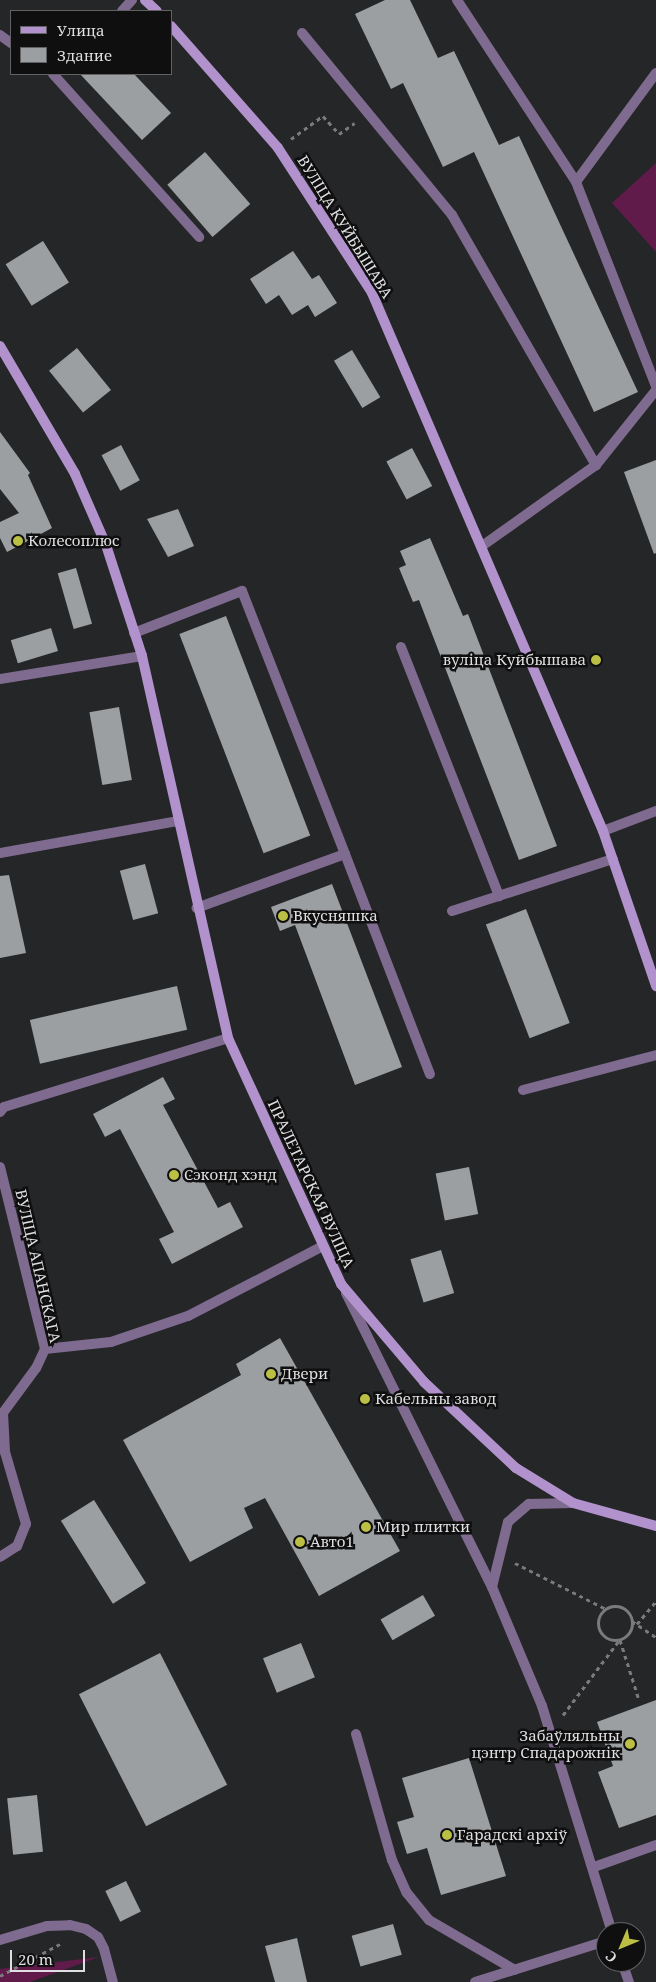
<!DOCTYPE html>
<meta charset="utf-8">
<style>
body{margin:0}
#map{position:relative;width:656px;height:1982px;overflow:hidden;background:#252628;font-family:"Noto Serif",serif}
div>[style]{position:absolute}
.green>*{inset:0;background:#611b4b}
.building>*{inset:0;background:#9c9fa1;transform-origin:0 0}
.path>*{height:3px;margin-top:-1.5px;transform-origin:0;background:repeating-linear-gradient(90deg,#7b7b7d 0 4px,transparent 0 8px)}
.path>.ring{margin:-1.5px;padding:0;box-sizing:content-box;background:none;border:3px solid #7b7b7d;border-radius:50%}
.service>*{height:10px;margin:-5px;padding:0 5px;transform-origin:5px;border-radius:5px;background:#7f6b8f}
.minor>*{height:10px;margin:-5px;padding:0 5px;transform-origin:5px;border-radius:5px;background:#7f6b8f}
.secondary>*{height:10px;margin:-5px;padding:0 5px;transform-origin:5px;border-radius:5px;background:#b292cc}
.dots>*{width:14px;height:14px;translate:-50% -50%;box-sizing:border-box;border:2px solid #0f0f10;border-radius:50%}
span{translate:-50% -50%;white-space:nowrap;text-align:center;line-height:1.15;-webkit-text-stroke:5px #0f0f10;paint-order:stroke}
.street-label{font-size:15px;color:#dfdfe1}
.poi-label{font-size:15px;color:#dfdfe1}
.left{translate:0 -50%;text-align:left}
.right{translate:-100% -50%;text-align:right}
.legend{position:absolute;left:10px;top:10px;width:162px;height:65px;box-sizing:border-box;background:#0f0f10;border:1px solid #626264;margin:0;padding:6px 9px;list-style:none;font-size:15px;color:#dfdfe1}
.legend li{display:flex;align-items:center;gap:10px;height:25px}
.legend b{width:25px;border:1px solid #626264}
.north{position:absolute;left:596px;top:1922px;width:50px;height:50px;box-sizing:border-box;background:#0f0f10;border:1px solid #626264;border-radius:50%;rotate:225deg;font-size:14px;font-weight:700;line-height:20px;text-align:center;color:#dfdfe1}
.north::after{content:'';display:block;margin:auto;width:18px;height:22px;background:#bbc045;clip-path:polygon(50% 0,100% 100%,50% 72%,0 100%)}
.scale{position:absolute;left:10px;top:1950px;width:75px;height:22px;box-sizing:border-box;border:2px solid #dfdfe1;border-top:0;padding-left:6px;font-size:15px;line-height:18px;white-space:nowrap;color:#dfdfe1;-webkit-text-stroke:4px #0f0f10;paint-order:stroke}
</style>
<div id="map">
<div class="green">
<div style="clip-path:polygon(656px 163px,656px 252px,612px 203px)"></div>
<div style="clip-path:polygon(99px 1957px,30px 1982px,0 1982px,0 1969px)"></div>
</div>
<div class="building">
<div style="clip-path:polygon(385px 0,410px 0,438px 58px,454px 51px,499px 145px,519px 136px,638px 392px,594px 412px,474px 152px,443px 167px,403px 83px,391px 89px,355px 14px)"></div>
<div style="clip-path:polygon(80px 74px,134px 74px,171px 113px,142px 140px)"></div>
<div style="left:205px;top:152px;width:69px;height:50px;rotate:49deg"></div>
<div style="left:43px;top:241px;width:49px;height:44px;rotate:58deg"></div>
<div style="clip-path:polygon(293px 251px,312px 279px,319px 275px,337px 303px,315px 317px,308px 305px,292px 315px,279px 295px,266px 304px,250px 279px)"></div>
<div style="left:77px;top:348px;width:54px;height:36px;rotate:51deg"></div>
<div style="left:352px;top:350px;width:55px;height:21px;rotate:59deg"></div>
<div style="clip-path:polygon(0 432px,30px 473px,28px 475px,52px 528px,7px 552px,0 538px,0 522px,19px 513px,0 489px)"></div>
<div style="left:121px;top:445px;width:40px;height:22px;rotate:62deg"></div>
<div style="left:412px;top:448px;width:43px;height:29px;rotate:62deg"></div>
<div style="clip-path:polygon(656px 460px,656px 553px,654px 554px,624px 472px)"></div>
<div style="clip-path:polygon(178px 509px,194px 546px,168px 557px,147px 519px)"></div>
<div style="clip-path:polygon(430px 538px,463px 616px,468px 614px,557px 846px,519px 860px,419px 600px,413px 602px,399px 568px,406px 565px,400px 551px)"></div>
<div style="left:76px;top:568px;width:58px;height:19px;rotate:74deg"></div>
<div style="left:226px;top:616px;width:235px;height:50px;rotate:69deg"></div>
<div style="left:51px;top:628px;width:24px;height:42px;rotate:73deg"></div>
<div style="left:119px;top:707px;width:74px;height:30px;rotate:80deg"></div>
<div style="left:145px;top:864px;width:51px;height:26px;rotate:75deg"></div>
<div style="clip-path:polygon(9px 875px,26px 953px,0 958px,0 876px)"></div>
<div style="clip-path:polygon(332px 884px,402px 1067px,355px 1085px,295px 925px,280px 931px,271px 907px)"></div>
<div style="left:526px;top:909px;width:122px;height:43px;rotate:69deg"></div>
<div style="left:177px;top:986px;width:45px;height:151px;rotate:77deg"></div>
<div style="clip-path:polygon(163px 1077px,175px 1099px,163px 1105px,218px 1208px,230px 1202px,243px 1227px,172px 1264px,159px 1239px,174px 1232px,120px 1129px,105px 1137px,93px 1114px)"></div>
<div style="left:469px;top:1167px;width:48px;height:34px;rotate:79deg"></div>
<div style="left:441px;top:1250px;width:45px;height:32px;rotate:73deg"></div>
<div style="clip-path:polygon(280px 1338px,400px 1551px,319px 1596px,265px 1498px,244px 1508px,253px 1528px,190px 1562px,123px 1440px,241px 1375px,236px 1364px)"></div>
<div style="left:94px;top:1500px;width:98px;height:39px;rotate:58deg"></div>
<div style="left:423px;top:1595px;width:24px;height:49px;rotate:60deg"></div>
<div style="left:301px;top:1643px;width:37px;height:41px;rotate:68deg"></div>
<div style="left:160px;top:1653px;width:148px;height:91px;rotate:63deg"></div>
<div style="clip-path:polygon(656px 1700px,656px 1815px,619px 1828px,598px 1772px,613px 1766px,597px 1722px)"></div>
<div style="clip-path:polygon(469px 1758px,506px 1876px,441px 1895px,427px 1848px,407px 1854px,397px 1822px,414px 1817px,402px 1778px)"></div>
<div style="left:37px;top:1795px;width:57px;height:30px;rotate:84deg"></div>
<div style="left:126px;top:1881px;width:34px;height:23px;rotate:64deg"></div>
<div style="left:393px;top:1924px;width:32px;height:43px;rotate:74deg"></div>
<div style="clip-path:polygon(297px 1938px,307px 1982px,275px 1982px,265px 1946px)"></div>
</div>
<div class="path">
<div style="left:291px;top:139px;width:39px;rotate:-36deg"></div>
<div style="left:323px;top:116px;width:24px;rotate:48deg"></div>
<div style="left:339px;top:134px;width:19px;rotate:-35deg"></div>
<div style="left:515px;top:1563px;width:102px;rotate:26.8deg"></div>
<div class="ring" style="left:598px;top:1606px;width:31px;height:31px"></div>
<div style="left:632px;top:1621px;width:29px;rotate:34deg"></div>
<div style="left:637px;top:1624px;width:30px;rotate:-50deg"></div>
<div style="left:620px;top:1640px;width:63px;rotate:72.4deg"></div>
<div style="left:563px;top:1715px;width:95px;rotate:-53.1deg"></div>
<div style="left:0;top:1976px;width:68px;rotate:-28.1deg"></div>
</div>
<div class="service">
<div style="left:457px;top:0;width:217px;rotate:56.8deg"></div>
<div style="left:122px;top:11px;width:15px;rotate:-48deg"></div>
<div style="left:302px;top:33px;width:236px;rotate:50.5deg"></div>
<div style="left:452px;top:215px;width:289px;rotate:60.1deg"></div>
<div style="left:0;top:35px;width:14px;rotate:36deg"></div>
<div style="left:53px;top:74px;width:219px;rotate:48.1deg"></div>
<div style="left:134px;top:633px;width:116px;rotate:-21.3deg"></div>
<div style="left:242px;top:591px;width:282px;rotate:68.6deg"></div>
<div style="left:345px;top:854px;width:158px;rotate:160deg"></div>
<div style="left:401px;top:647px;width:268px;rotate:68.5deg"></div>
<div style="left:345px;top:854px;width:236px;rotate:68.9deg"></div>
<div style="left:452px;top:911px;width:169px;rotate:-17.9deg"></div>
<div style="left:523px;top:1090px;width:138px;rotate:-14.7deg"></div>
<div style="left:0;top:1112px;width:6px;rotate:-51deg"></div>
<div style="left:4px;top:1107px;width:234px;rotate:-17.1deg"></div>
<div style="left:356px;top:1734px;width:131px;rotate:74.1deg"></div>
<div style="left:392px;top:1860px;width:36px;rotate:66deg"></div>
<div style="left:407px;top:1893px;width:35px;rotate:51deg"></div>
<div style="left:429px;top:1920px;width:99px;rotate:30.2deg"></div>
<div style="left:594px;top:1867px;width:66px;rotate:-19.5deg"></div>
</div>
<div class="minor">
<div style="left:656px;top:73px;width:135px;rotate:126.3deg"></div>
<div style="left:576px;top:182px;width:219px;rotate:68.6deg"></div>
<div style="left:482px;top:546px;width:140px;rotate:-35.4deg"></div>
<div style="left:596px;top:465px;width:96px;rotate:-51.3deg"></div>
<div style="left:0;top:679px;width:144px;rotate:-9.2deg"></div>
<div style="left:603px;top:831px;width:57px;rotate:-20.7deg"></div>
<div style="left:0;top:853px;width:180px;rotate:-10.2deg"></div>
<div style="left:0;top:1167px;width:187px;rotate:76.1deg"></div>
<div style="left:45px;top:1349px;width:21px;rotate:115deg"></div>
<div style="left:36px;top:1368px;width:56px;rotate:126.3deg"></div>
<div style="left:3px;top:1413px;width:39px;rotate:87deg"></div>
<div style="left:5px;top:1452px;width:75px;rotate:73.7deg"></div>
<div style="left:26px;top:1524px;width:24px;rotate:112deg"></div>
<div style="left:17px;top:1546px;width:20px;rotate:147deg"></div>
<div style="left:346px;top:1293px;width:328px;rotate:63.6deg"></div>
<div style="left:492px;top:1587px;width:129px;rotate:67.2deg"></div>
<div style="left:542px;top:1706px;width:237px;rotate:72.8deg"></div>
<div style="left:45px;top:1349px;width:66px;rotate:-6.1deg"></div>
<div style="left:111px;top:1342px;width:81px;rotate:-18.7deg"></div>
<div style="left:188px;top:1316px;width:152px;rotate:-27.4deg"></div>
<div style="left:492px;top:1587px;width:67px;rotate:-76.2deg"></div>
<div style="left:508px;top:1522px;width:28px;rotate:-41deg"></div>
<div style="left:529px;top:1504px;width:44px;rotate:-1.3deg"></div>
<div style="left:0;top:1940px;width:49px;rotate:-16.6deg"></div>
<div style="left:47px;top:1926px;width:23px;rotate:-2deg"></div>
<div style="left:70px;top:1925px;width:16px;rotate:14deg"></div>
<div style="left:86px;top:1929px;width:14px;rotate:34deg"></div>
<div style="left:98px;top:1937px;width:13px;rotate:63deg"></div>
<div style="left:104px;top:1949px;width:34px;rotate:75deg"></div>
<div style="left:622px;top:1962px;width:21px;rotate:71deg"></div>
<div style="left:475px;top:1982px;width:137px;rotate:-17.4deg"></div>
</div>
<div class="secondary">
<div style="left:145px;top:0;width:16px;rotate:43deg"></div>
<div style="left:171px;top:26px;width:162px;rotate:48.7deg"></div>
<div style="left:278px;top:148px;width:173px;rotate:57deg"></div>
<div style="left:372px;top:293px;width:585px;rotate:66.76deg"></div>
<div style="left:603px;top:831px;width:164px;rotate:71.1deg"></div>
<div style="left:0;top:346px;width:148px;rotate:59.6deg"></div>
<div style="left:75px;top:474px;width:77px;rotate:66.4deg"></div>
<div style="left:106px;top:545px;width:117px;rotate:72deg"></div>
<div style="left:142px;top:656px;width:392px;rotate:77.3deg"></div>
<div style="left:228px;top:1038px;width:271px;rotate:65.3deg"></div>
<div style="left:341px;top:1284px;width:128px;rotate:49.7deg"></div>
<div style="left:424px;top:1382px;width:126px;rotate:43.1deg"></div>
<div style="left:516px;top:1468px;width:67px;rotate:31.6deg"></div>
<div style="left:573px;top:1503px;width:86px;rotate:15.5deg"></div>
</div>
<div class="dots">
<div style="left:18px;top:541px;background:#bbc045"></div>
<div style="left:596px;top:660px;background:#bbc045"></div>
<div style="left:283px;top:916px;background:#bbc045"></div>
<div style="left:174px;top:1175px;background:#bbc045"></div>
<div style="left:271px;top:1374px;background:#bbc045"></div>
<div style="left:365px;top:1399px;background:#bbc045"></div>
<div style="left:366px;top:1527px;background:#bbc045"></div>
<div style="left:300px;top:1542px;background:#bbc045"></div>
<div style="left:630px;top:1744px;background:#bbc045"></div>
<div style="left:447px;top:1835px;background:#bbc045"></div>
</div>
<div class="street-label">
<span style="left:345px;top:227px;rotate:58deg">ВУЛІЦА КУЙБЫШАВА</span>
<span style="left:311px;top:1184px;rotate:65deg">ПРАЛЕТАРСКАЯ ВУЛІЦА</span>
<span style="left:38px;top:1266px;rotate:77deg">ВУЛІЦА АПАНСКАГА</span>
</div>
<div class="poi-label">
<span class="left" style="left:28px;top:541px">Колесоплюс</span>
<span class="right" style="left:586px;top:660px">вуліца Куйбышава</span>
<span class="left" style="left:293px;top:916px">Вкусняшка</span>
<span class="left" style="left:184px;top:1175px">Сэконд хэнд</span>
<span class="left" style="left:281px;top:1374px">Двери</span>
<span class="left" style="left:375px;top:1399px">Кабельны завод</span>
<span class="left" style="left:376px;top:1527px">Мир плитки</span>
<span class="left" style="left:310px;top:1542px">Авто1</span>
<span class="right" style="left:620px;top:1744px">Забаўляльны<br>цэнтр Спадарожнік</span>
<span class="left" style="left:457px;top:1835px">Гарадскі архіў</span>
</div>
<ul class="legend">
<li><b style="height:6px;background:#b292cc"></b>Улица</li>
<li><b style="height:14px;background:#9c9fa1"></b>Здание</li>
</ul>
<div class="north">С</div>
<div class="scale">20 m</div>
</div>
